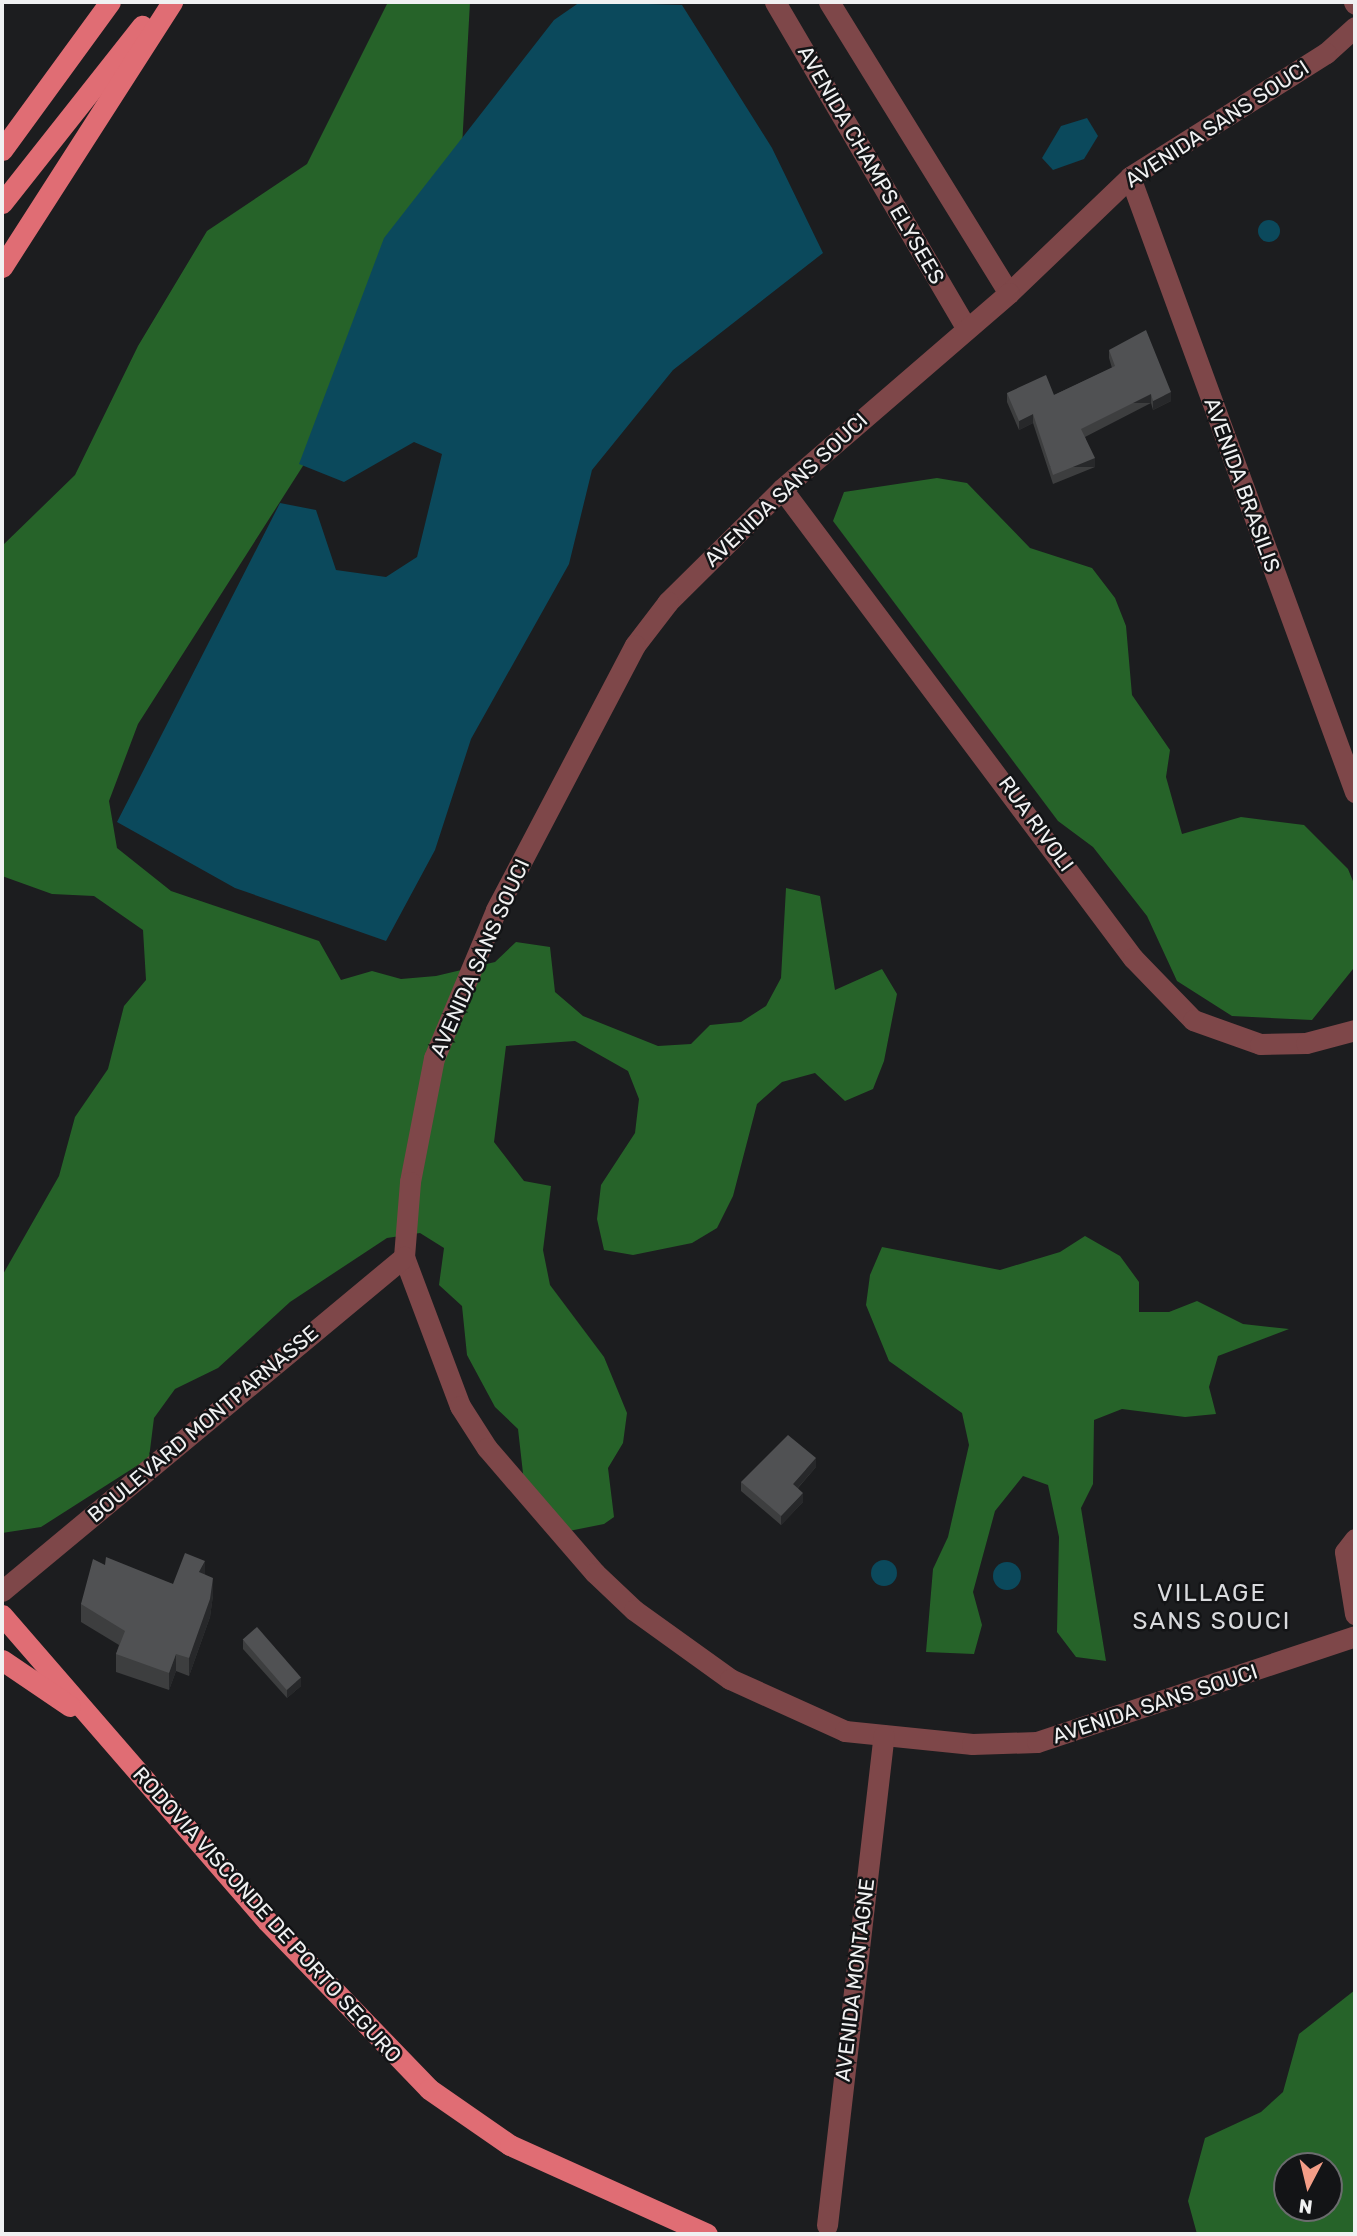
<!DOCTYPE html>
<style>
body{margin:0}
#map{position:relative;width:1357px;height:2236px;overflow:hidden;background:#1c1d1f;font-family:Rubik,sans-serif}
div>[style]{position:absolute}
.forest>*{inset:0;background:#266329}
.water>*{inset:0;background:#0b495c}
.round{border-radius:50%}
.minor>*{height:21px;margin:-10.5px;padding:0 10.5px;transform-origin:10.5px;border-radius:10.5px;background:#7e4749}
.major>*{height:21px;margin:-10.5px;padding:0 10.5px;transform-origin:10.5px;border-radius:10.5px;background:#e06d74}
.wall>*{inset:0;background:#3d3e3f}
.shaded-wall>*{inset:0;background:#27282a;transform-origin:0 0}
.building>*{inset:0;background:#505153;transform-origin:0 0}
span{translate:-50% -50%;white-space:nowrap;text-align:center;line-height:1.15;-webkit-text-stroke:5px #131416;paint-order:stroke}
.street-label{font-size:21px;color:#f0f1f2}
.quarter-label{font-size:24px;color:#d9dadd;letter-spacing:2px}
.frame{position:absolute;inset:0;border:4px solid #f0f1f2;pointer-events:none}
.north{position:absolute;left:1273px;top:2152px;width:70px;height:70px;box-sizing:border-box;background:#131416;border:2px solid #6b6c6e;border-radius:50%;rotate:187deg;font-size:19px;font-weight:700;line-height:28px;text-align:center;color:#f0f1f2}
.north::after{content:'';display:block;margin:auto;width:24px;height:32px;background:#f49e87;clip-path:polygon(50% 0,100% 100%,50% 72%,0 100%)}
</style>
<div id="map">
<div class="forest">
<div style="clip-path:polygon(388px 2px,470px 2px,462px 147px,425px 275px,138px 724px,109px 801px,117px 848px,171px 891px,319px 941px,341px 980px,372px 971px,401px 979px,436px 976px,495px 962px,516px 942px,550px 947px,555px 992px,583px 1016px,658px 1046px,691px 1044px,710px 1025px,741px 1022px,766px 1006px,781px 978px,786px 888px,820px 896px,835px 990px,882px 969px,897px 994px,884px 1061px,873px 1089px,845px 1101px,815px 1073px,782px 1082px,757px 1104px,733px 1196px,717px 1228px,692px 1243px,633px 1255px,604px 1250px,597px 1219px,601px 1185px,635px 1133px,639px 1099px,628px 1071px,575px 1041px,506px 1046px,494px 1142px,524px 1181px,551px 1186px,543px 1250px,550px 1285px,604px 1357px,627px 1413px,623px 1443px,608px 1468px,614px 1517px,604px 1524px,569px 1531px,525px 1491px,518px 1429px,495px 1407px,467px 1355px,462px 1306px,439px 1285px,444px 1248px,420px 1233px,387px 1238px,290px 1302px,218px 1368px,175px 1389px,154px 1418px,149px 1458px,41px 1527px,2px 1533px,2px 1276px,59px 1176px,75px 1117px,108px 1069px,124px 1006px,146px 980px,143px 930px,94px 896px,52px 894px,2px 876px,2px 546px,75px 475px,138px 346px,207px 231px,307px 164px)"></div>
<div style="clip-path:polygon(937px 478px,967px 483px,1030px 548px,1092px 568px,1115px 598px,1126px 626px,1132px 695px,1170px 750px,1166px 777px,1182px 834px,1241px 817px,1304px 825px,1348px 869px,1355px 886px,1353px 969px,1312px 1020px,1232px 1016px,1177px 981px,1147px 916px,1093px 847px,1058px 821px,833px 521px,844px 492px)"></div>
<div style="clip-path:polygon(1085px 1236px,1120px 1256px,1139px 1282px,1139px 1312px,1169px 1312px,1197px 1301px,1243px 1324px,1289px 1329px,1218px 1356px,1209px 1387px,1216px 1414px,1185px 1417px,1122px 1409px,1094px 1420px,1093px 1484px,1081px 1508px,1106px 1661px,1076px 1657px,1057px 1632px,1059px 1537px,1048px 1485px,1023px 1476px,995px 1511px,973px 1592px,982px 1625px,974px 1654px,926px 1652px,933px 1569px,948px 1537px,969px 1445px,962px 1413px,889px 1361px,866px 1305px,870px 1275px,882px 1247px,1000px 1270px,1060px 1252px)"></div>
<div style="clip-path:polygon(evenodd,1355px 1990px,1355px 2234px,1197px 2234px,1188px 2201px,1205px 2138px,1261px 2112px,1283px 2092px,1299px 2034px,1355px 1990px,1287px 2166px,1329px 2166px,1329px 2208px,1287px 2208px,1287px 2166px)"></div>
</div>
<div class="water">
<div style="clip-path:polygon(580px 2px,682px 5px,772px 148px,823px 253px,673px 370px,592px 470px,569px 564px,471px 739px,435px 850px,386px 941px,235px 888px,117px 822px,280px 503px,316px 510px,336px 570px,386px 577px,417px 557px,442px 454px,414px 442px,344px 482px,299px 464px,384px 238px,554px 20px)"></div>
<div style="clip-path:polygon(1087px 118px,1098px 136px,1084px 159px,1053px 170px,1042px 158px,1061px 126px)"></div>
<div class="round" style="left:1258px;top:220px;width:22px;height:22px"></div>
<div class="round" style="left:871px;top:1560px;width:26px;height:26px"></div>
<div class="round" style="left:993px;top:1562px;width:28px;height:28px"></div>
</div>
<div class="minor">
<div style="left:775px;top:2px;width:378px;rotate:59.6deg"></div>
<div style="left:829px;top:2px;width:342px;rotate:58.3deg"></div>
<div style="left:1354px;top:2px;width:2px;rotate:63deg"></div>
<div style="left:1355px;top:27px;width:39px;rotate:138deg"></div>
<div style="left:1326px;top:53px;width:232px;rotate:147.7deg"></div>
<div style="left:1130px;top:177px;width:168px;rotate:136.2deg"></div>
<div style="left:1009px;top:293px;width:300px;rotate:139.2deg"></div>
<div style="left:782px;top:489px;width:161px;rotate:135.3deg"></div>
<div style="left:668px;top:602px;width:54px;rotate:127.5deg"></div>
<div style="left:635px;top:645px;width:299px;rotate:117.7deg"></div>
<div style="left:496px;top:910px;width:160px;rotate:112.7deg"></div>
<div style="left:434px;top:1058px;width:126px;rotate:101deg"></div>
<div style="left:410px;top:1182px;width:75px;rotate:94.6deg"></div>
<div style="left:404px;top:1257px;width:159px;rotate:69.4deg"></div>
<div style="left:460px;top:1406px;width:50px;rotate:57.3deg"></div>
<div style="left:487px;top:1448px;width:165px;rotate:49.2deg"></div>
<div style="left:595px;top:1573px;width:54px;rotate:43.5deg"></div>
<div style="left:634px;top:1610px;width:118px;rotate:35.7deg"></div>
<div style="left:730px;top:1679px;width:126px;rotate:24.3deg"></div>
<div style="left:845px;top:1731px;width:128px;rotate:5.8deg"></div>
<div style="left:972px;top:1744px;width:65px;rotate:-1.8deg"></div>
<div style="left:1037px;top:1742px;width:335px;rotate:-18.4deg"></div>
<div style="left:1130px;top:177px;width:655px;rotate:69.9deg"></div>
<div style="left:782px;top:489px;width:586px;rotate:53.19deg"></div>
<div style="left:1133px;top:958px;width:86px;rotate:45.9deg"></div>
<div style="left:1193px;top:1020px;width:71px;rotate:19.7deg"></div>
<div style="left:1260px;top:1044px;width:46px;rotate:-1.2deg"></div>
<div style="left:1306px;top:1043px;width:51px;rotate:-14.9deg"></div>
<div style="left:1355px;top:1539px;width:16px;rotate:128deg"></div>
<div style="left:1345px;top:1552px;width:63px;rotate:80.8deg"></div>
<div style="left:2px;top:1591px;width:523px;rotate:-39.72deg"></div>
<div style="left:827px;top:2225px;width:493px;rotate:-83.4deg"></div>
</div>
<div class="major">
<div style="left:2px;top:150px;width:183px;rotate:-53.9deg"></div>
<div style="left:2px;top:203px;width:226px;rotate:-51.7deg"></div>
<div style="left:2px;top:267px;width:315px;rotate:-57.3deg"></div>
<div style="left:2px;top:1615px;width:405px;rotate:49.1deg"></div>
<div style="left:267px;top:1921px;width:233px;rotate:46deg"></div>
<div style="left:429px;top:2089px;width:98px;rotate:34.7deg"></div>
<div style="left:510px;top:2145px;width:216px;rotate:24.3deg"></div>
<div style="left:2px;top:1660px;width:82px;rotate:34.1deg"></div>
</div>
<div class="wall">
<div style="clip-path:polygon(1109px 350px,1171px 401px,1153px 410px,1151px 403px,1085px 437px,1095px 467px,1053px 484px,1033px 423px,1019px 430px,1007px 402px,1007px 393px,1054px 395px,1112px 368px,1109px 358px)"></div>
<div style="clip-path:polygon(816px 1467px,798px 1488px,803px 1502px,781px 1525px,741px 1491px,741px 1482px)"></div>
<div style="clip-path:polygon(105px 1565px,173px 1584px,205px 1574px,213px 1595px,210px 1617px,189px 1676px,176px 1671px,169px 1690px,116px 1672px,116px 1654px,119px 1645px,81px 1622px,81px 1604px)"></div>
<div style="clip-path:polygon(243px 1640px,301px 1686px,287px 1698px,243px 1649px)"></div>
</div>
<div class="shaded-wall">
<div style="clip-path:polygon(1171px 392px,1171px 401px,1153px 410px,1153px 401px)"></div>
<div style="left:1151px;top:394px;width:9px;height:78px;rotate:90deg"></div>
<div style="clip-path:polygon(1033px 414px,1033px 423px,1019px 430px,1019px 421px)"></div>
<div style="left:1095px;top:458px;width:9px;height:45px;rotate:90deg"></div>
<div style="clip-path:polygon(816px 1458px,816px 1467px,793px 1493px,793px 1484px)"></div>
<div style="clip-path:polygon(803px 1493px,803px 1502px,781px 1525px,781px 1516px)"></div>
<div style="clip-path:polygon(205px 1561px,205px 1579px,199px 1572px)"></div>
<div style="clip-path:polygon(213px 1578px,213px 1595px,210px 1617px,189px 1676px,189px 1658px)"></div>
<div style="clip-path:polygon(176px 1654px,176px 1671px,169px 1690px,169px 1673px)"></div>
<div style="clip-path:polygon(301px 1677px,301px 1686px,287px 1698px,287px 1690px)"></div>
</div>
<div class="building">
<div style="clip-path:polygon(1146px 330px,1171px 392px,1153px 401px,1151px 394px,1081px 429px,1095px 458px,1053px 475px,1033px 414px,1019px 421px,1007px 393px,1046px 375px,1054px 395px,1115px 366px,1109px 350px)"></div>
<div style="clip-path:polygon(788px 1435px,816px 1458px,793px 1484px,803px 1493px,781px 1516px,741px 1482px)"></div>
<div style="clip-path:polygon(185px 1553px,205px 1561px,199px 1572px,213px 1578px,210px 1599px,189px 1658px,176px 1654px,169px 1673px,116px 1654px,125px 1631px,81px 1604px,93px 1559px,105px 1565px,106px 1557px,173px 1584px)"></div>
<div style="left:257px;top:1627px;width:67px;height:19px;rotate:49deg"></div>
</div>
<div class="street-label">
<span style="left:1217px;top:124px;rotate:-33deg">AVENIDA SANS SOUCI</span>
<span style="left:871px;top:165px;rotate:60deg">AVENIDA CHAMPS ELYSEES</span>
<span style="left:1242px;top:485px;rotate:70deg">AVENIDA BRASILIS</span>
<span style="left:786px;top:490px;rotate:-43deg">AVENIDA SANS SOUCI</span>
<span style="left:1036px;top:824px;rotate:54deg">RUA RIVOLI</span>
<span style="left:480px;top:958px;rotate:-66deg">AVENIDA SANS SOUCI</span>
<span style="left:203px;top:1424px;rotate:-40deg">BOULEVARD MONTPARNASSE</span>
<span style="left:1155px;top:1704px;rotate:-18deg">AVENIDA SANS SOUCI</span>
<span style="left:267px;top:1915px;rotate:48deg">RODOVIA VISCONDE DE PORTO SEGURO</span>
<span style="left:855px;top:1980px;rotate:-83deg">AVENIDA MONTAGNE</span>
</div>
<div class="quarter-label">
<span style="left:1212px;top:1608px">VILLAGE<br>SANS SOUCI</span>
</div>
<div class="frame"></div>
<div class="north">N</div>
</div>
